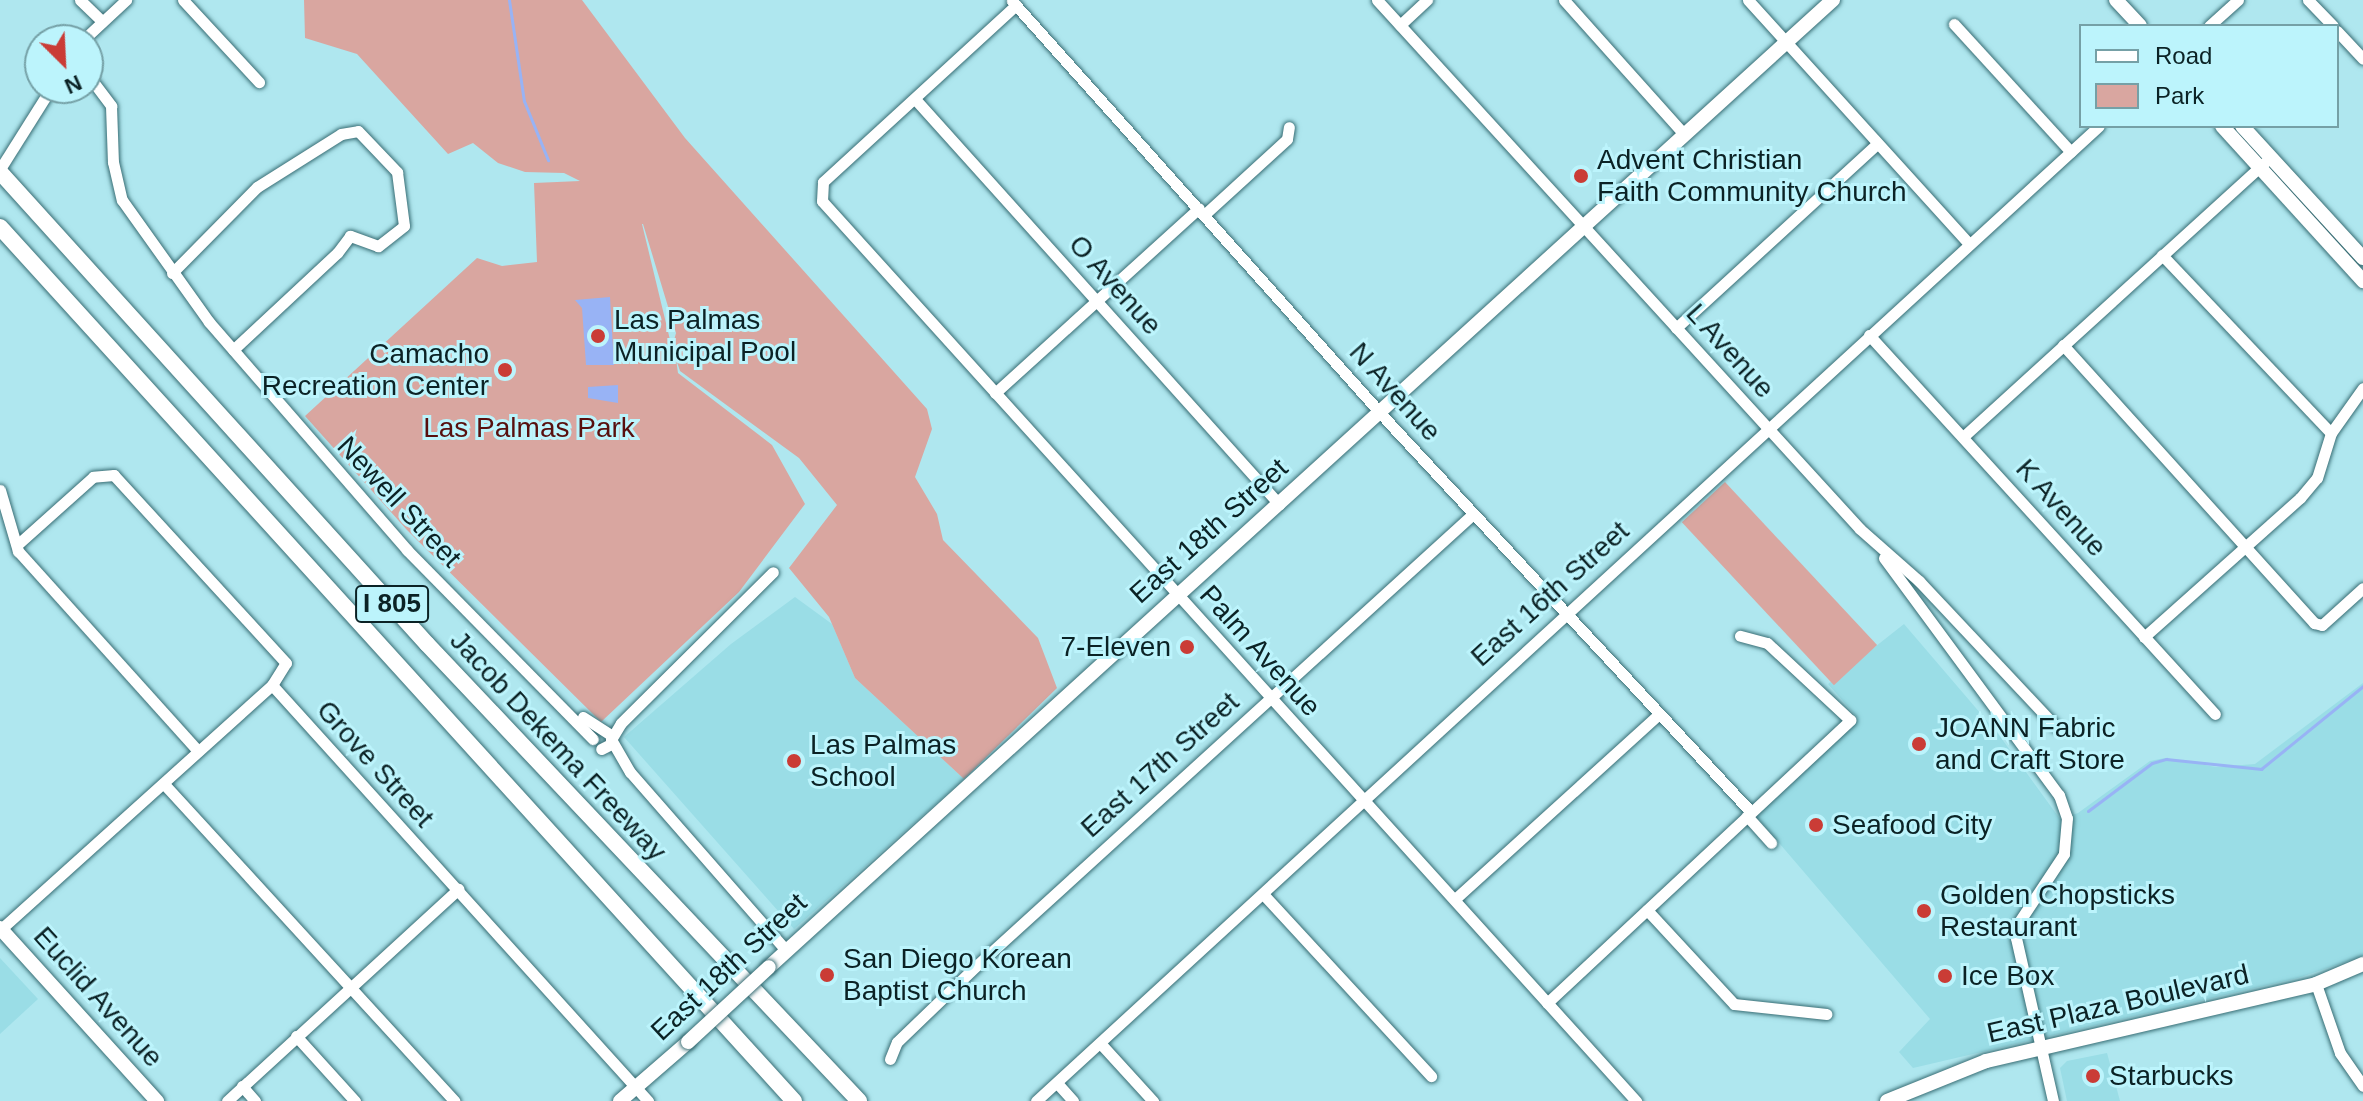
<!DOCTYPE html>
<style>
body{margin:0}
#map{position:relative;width:2363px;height:1101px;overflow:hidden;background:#afe7ef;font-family:Helvetica,sans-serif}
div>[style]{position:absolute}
.built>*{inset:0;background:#9adde6}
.green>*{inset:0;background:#d9a6a0;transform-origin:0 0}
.water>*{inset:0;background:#98b3f5}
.stream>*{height:3px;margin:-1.5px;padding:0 1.5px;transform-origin:1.5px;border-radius:1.5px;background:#98b3f5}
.roads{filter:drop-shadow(0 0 2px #386d74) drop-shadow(0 0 2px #386d74)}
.minor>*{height:11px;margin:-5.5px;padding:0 5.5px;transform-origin:5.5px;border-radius:5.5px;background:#fff}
.major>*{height:14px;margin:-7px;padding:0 7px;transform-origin:7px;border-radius:7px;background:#fff}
.highway>*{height:16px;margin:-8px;padding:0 8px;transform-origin:8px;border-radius:8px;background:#fff}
.bridges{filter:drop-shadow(0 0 2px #386d74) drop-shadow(0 0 2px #386d74)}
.major-bridge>*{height:14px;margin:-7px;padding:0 7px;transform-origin:7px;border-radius:7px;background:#fff}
.dots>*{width:22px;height:22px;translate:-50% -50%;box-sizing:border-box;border:4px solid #bcf4fc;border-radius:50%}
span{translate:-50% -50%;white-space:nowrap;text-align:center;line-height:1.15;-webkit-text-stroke:6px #bcf4fc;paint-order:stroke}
.shield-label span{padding:2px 6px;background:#bcf4fc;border:2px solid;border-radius:6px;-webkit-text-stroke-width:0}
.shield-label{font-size:26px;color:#0b2225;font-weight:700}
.poi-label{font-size:28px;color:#0b2225}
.left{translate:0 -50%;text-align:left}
.right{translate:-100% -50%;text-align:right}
.street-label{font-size:28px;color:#0b2225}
.park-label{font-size:28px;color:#580f0e}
.legend{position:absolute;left:2079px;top:24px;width:260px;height:104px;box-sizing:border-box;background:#bcf4fc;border:2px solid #75a0a6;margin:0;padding:10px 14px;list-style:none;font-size:24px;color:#0b2225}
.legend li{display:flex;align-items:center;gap:16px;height:40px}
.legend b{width:40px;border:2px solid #75a0a6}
.north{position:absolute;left:24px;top:24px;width:80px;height:80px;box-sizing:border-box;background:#bcf4fc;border:2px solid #75a0a6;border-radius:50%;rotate:156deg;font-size:22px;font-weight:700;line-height:32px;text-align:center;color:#0b2225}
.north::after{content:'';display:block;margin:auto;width:28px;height:36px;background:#ca3c36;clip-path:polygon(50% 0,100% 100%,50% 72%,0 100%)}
</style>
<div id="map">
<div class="built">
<div style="clip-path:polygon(795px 597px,832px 624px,855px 678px,964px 779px,794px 929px,624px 737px,731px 644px)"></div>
<div style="clip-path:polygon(1904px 624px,1999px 735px,2060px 819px,2078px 813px,2150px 761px,2165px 758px,2216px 767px,2255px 764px,2363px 683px,2363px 956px,2298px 978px,1913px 1068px,1899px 1052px,1930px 1019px,1755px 815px,1858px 718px,1828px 684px)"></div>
<div style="clip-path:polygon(0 958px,38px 999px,0 1034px)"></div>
<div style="clip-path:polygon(2107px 1053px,2120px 1101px,2067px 1101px,2060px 1068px,2067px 1061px)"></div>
</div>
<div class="green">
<div style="clip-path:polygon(evenodd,304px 0,582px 0,685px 138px,927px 409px,932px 429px,915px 477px,937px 514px,943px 540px,1038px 638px,1057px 688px,964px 779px,855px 678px,829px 617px,789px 568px,837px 505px,799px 458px,680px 371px,676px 359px,678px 373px,772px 445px,805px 504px,739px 592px,601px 722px,407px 530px,305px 416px,477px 258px,502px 266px,537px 262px,534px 183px,580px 181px,564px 173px,525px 172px,498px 163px,473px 143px,448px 154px,357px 54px,305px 38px,304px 0,643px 224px,676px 333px,672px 348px,642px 224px,643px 224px)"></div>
<div style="left:1725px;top:482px;width:223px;height:59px;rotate:47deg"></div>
</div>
<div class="water">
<div style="clip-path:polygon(610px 297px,614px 365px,586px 365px,582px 308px,575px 300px)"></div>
<div style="clip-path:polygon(618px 385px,618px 403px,588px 398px,588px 387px)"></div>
</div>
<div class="stream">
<div style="left:509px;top:0;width:102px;rotate:81.6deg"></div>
<div style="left:524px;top:101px;width:64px;rotate:67.9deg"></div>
<div style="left:2088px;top:811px;width:80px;rotate:-36.9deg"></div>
<div style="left:2152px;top:763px;width:15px;rotate:-16deg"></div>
<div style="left:2166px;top:759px;width:96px;rotate:6deg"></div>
<div style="left:2261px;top:769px;width:132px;rotate:-39.1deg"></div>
</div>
<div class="roads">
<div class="minor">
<div style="left:80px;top:0;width:29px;rotate:44deg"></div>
<div style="left:183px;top:0;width:112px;rotate:47.2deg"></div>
<div style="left:1377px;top:0;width:716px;rotate:47.6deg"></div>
<div style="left:1860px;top:529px;width:79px;rotate:41.4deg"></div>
<div style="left:1919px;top:581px;width:199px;rotate:46.8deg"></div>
<div style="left:1564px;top:0;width:180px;rotate:48.2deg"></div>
<div style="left:1748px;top:0;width:329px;rotate:47.8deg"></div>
<div style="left:2308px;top:0;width:36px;rotate:46deg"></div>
<div style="left:1012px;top:1px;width:570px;rotate:48.2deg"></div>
<div style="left:1392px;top:426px;width:526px;rotate:47.08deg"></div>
<div style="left:1016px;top:5px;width:262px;rotate:137.5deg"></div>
<div style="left:823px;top:182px;width:19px;rotate:93deg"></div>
<div style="left:822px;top:201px;width:1214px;rotate:47.87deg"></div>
<div style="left:1954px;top:24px;width:173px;rotate:47.6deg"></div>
<div style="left:1400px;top:25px;width:37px;rotate:-43deg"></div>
<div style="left:2209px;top:26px;width:39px;rotate:-42deg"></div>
<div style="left:2337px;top:31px;width:38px;rotate:47deg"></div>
<div style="left:83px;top:40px;width:59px;rotate:-42.9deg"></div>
<div style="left:88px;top:75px;width:39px;rotate:53deg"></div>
<div style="left:111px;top:106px;width:56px;rotate:88deg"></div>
<div style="left:113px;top:162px;width:39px;rotate:77deg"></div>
<div style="left:122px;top:200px;width:150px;rotate:54.5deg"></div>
<div style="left:209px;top:322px;width:302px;rotate:49deg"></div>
<div style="left:407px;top:550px;width:265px;rotate:45.5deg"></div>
<div style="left:915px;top:99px;width:545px;rotate:48.05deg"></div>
<div style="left:0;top:169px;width:96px;rotate:-57.8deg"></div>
<div style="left:1205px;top:214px;width:111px;rotate:-42.4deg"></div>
<div style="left:1287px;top:139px;width:12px;rotate:-81deg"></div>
<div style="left:2162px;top:255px;width:245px;rotate:46.5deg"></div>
<div style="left:172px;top:273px;width:121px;rotate:-45.3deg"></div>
<div style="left:257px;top:187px;width:99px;rotate:-32.2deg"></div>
<div style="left:341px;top:134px;width:17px;rotate:-10deg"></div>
<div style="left:358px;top:131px;width:57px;rotate:46.4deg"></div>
<div style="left:397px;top:172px;width:54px;rotate:82.6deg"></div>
<div style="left:404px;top:226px;width:33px;rotate:142deg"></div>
<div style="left:378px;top:246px;width:30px;rotate:-160deg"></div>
<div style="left:350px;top:236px;width:21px;rotate:127deg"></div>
<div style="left:337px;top:253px;width:142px;rotate:137deg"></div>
<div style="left:1676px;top:328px;width:273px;rotate:-42.5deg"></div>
<div style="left:1869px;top:335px;width:513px;rotate:47.61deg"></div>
<div style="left:2063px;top:345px;width:375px;rotate:47.9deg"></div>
<div style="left:2314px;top:623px;width:8px;rotate:14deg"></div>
<div style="left:2322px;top:625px;width:55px;rotate:-42.1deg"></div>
<div style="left:995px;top:393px;width:275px;rotate:-42.2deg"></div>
<div style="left:1964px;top:436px;width:406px;rotate:-42.3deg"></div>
<div style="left:0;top:490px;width:64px;rotate:73.6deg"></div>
<div style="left:18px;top:551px;width:269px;rotate:48deg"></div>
<div style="left:1884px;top:558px;width:295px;rotate:53.6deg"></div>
<div style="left:2059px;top:795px;width:24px;rotate:71deg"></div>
<div style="left:2067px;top:818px;width:36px;rotate:95deg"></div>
<div style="left:2064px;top:854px;width:82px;rotate:123.5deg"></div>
<div style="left:2019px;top:922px;width:16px;rotate:101deg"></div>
<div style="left:2016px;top:938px;width:167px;rotate:77.2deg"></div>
<div style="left:2144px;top:637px;width:209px;rotate:-41.7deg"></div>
<div style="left:2300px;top:498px;width:26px;rotate:-50deg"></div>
<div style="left:2317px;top:478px;width:47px;rotate:-72.7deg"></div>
<div style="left:2331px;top:433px;width:55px;rotate:-54.6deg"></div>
<div style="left:272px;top:685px;width:561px;rotate:47.89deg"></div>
<div style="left:583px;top:717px;width:33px;rotate:33deg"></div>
<div style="left:611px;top:735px;width:9px;rotate:90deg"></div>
<div style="left:611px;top:744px;width:11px;rotate:153deg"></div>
<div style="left:612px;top:738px;width:17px;rotate:-59deg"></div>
<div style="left:621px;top:723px;width:214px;rotate:-44.8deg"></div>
<div style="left:612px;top:741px;width:36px;rotate:60deg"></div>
<div style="left:630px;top:772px;width:235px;rotate:48.8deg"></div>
<div style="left:164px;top:784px;width:430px;rotate:47.5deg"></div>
<div style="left:1747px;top:816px;width:36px;rotate:48deg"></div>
<div style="left:1263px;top:894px;width:248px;rotate:47.3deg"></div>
<div style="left:1455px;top:899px;width:275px;rotate:-42.2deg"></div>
<div style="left:1647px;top:910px;width:128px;rotate:47.2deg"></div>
<div style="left:1734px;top:1004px;width:93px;rotate:6.2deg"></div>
<div style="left:1px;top:929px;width:365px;rotate:-42deg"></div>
<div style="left:272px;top:685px;width:26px;rotate:-58deg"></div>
<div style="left:286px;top:663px;width:255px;rotate:-132.5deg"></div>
<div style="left:114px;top:475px;width:21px;rotate:175deg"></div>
<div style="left:93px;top:477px;width:102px;rotate:138.2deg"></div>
<div style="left:2316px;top:984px;width:73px;rotate:70.8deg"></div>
<div style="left:2340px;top:1053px;width:40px;rotate:55.1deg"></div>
<div style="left:1547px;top:1003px;width:415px;rotate:-43deg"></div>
<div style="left:1850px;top:720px;width:113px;rotate:-137.1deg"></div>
<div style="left:1767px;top:643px;width:28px;rotate:-165deg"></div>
<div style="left:296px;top:1036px;width:88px;rotate:47.8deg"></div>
<div style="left:1100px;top:1043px;width:79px;rotate:47.6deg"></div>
<div style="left:890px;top:1059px;width:18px;rotate:-68deg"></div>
<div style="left:897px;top:1042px;width:110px;rotate:-43.9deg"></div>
<div style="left:976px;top:966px;width:672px;rotate:-42.29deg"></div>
<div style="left:1057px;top:1083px;width:24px;rotate:48deg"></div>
<div style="left:242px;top:1086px;width:20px;rotate:49deg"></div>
<div style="left:227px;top:1101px;width:314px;rotate:-42.5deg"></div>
<div style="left:1036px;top:1101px;width:1442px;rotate:-42.53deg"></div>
</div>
<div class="major">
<div style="left:2116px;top:0;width:35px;rotate:47deg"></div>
<div style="left:2222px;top:126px;width:210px;rotate:47.7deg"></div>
<div style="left:2242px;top:126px;width:179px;rotate:47.5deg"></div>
<div style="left:0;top:928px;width:234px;rotate:47.8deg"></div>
<div style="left:769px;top:967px;width:1438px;rotate:-42.27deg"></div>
<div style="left:620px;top:1101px;width:90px;rotate:-40.9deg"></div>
<div style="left:1887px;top:1101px;width:107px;rotate:-22deg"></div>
<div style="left:1986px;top:1061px;width:339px;rotate:-13.1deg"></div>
<div style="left:2316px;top:984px;width:51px;rotate:-23.1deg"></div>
</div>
<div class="highway">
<div style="left:0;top:172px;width:636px;rotate:47.87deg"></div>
<div style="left:427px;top:644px;width:629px;rotate:46.61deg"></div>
<div style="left:0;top:227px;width:1181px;rotate:47.75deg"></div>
</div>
</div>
<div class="bridges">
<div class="major-bridge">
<div style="left:688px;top:1042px;width:110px;rotate:-42.8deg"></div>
</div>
</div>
<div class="dots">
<div style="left:1581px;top:176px;background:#ca3c36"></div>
<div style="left:598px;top:336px;background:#ca3c36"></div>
<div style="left:505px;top:370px;background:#ca3c36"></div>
<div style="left:1187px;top:647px;background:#ca3c36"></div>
<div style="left:1919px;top:744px;background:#ca3c36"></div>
<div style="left:794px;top:761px;background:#ca3c36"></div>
<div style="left:1816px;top:825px;background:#ca3c36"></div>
<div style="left:1924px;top:911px;background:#ca3c36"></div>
<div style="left:827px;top:975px;background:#ca3c36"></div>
<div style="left:1945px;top:976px;background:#ca3c36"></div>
<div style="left:2093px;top:1076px;background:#ca3c36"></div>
</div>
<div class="shield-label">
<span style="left:392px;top:604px">I 805</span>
</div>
<div class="poi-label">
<span class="left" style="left:1597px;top:176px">Advent Christian<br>Faith Community Church</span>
<span class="left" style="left:614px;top:336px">Las Palmas<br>Municipal Pool</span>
<span class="right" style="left:489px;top:370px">Camacho<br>Recreation Center</span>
<span class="right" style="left:1171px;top:647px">7-Eleven</span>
<span class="left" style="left:1935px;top:744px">JOANN Fabric<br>and Craft Store</span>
<span class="left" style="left:810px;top:761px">Las Palmas<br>School</span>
<span class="left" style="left:1832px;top:825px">Seafood City</span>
<span class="left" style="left:1940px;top:911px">Golden Chopsticks<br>Restaurant</span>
<span class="left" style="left:843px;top:975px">San Diego Korean<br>Baptist Church</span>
<span class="left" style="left:1961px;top:976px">Ice Box</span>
<span class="left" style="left:2109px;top:1076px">Starbucks</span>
</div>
<div class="street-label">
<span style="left:1115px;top:285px;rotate:48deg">O Avenue</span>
<span style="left:1730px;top:351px;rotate:48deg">L Avenue</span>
<span style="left:1395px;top:392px;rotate:48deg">N Avenue</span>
<span style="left:399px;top:502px;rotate:47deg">Newell Street</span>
<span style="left:2061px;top:508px;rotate:48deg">K Avenue</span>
<span style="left:1209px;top:531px;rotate:-42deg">East 18th Street</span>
<span style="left:1550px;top:594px;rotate:-42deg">East 16th Street</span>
<span style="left:1260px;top:651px;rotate:48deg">Palm Avenue</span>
<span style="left:558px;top:746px;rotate:47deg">Jacob Dekema Freeway</span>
<span style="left:375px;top:764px;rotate:48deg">Grove Street</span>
<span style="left:1160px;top:765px;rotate:-42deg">East 17th Street</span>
<span style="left:729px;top:967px;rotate:-43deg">East 18th Street</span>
<span style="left:98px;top:997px;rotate:48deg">Euclid Avenue</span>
<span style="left:2118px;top:1004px;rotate:-13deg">East Plaza Boulevard</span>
</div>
<div class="park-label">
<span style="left:529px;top:428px">Las Palmas Park</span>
</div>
<ul class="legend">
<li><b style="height:10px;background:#fff"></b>Road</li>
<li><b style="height:22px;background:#d9a6a0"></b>Park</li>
</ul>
<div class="north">N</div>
</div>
